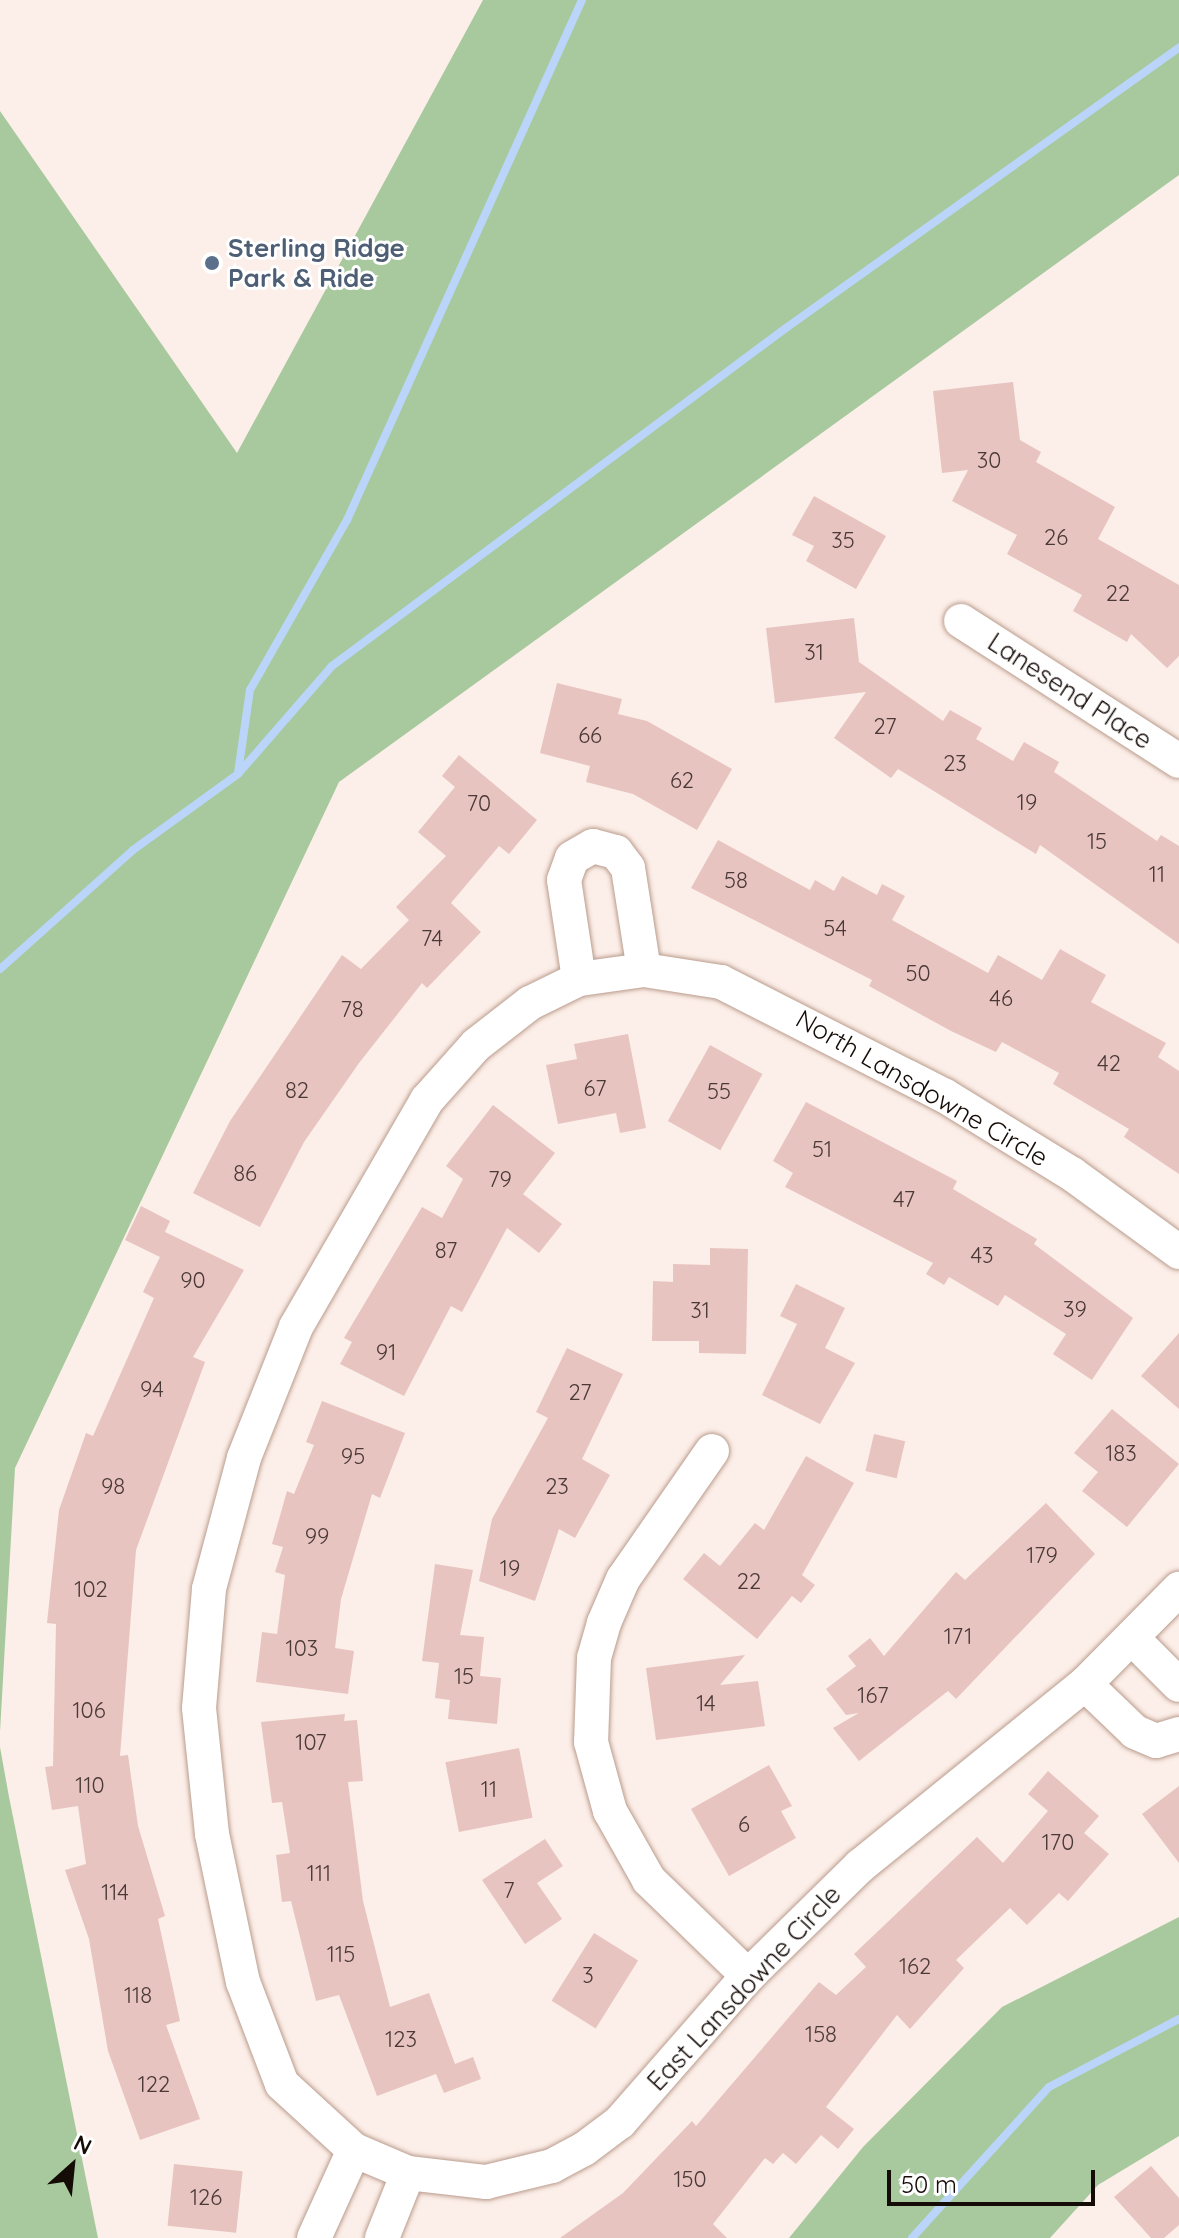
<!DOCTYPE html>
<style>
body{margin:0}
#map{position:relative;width:1179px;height:2238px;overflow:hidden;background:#fceee8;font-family:Quicksand,sans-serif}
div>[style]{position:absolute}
.green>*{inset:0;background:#a8c99e}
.stream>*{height:8px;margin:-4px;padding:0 4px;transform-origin:4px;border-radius:4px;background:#bad5f9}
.building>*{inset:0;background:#e8c4c1;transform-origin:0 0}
.roads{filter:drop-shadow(0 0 2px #ba9c8d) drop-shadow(0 0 2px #ba9c8d)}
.street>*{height:34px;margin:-17px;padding:0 17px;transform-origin:17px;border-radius:17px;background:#fff}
.dots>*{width:22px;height:22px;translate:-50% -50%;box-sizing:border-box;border:4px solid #fff;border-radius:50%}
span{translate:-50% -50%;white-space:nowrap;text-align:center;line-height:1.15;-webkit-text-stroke:6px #fff;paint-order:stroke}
.number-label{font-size:22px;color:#4a3936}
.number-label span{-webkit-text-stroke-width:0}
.service-label{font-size:26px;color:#4e5e75;font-weight:700}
.left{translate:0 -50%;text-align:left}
.street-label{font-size:26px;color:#150b07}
.north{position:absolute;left:32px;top:2126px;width:80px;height:80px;-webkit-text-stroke:6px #fff;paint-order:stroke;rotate:27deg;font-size:22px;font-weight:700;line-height:32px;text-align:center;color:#150b07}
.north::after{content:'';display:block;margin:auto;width:28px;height:36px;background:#150b07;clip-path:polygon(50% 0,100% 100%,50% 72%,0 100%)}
.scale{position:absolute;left:887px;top:2170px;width:208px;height:36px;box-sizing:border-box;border:4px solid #150b07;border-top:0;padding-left:10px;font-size:24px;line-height:28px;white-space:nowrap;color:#150b07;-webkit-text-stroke:6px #fff;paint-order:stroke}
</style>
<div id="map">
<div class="green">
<div style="clip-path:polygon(483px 0,1179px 0,1179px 175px,339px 782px,15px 1468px,0 1732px,0 111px,237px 453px)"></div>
<div style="clip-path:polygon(0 1747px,9px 1797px,98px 2238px,0 2238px)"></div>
<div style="clip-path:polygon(1179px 1917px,1179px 2136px,1098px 2185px,1050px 2238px,789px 2238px,863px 2147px,1002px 2007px)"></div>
</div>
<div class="stream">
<div style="left:238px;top:773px;width:84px;rotate:-81.8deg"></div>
<div style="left:250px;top:690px;width:196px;rotate:-60.3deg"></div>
<div style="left:347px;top:520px;width:571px;rotate:-65.68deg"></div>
<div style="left:0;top:969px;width:178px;rotate:-41.8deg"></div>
<div style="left:133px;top:850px;width:130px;rotate:-35.9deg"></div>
<div style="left:238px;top:774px;width:143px;rotate:-49deg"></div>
<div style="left:332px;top:666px;width:566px;rotate:-36.67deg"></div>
<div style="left:786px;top:328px;width:483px;rotate:-35.5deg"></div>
<div style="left:912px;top:2238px;width:204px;rotate:-47.8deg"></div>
<div style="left:1049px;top:2087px;width:147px;rotate:-27.6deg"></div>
</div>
<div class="building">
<div style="clip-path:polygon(1013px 382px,1020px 440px,1041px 452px,1036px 462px,1115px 507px,1098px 539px,1179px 585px,1179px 656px,1167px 668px,1131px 634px,1127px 642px,1073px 611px,1082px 595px,1007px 554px,1017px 535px,952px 501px,968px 470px,942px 473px,933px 391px)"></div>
<div style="clip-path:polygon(814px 496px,886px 536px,856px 589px,806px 561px,814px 546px,792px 535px)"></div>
<div style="clip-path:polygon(854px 618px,859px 662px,943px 721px,950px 710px,982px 728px,976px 739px,1013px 761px,1024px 742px,1059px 762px,1054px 772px,1157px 841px,1161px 835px,1179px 846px,1179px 944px,1040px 845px,1036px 854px,898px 769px,891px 778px,834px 738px,866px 692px,775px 703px,766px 628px)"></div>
<div style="clip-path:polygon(557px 683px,622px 699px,618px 714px,647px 721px,732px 769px,697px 830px,633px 794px,586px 782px,590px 766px,540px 753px)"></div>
<div style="clip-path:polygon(459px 755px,537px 820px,509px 854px,499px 846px,451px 903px,481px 932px,427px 988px,422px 983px,359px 1063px,304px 1142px,260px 1227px,193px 1193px,230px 1121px,342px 955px,361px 969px,409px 920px,396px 907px,446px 856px,418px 832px,455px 787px,442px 776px)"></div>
<div style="clip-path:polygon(718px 840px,810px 890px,815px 880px,834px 891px,842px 876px,877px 895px,882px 884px,905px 896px,892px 920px,988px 973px,998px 955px,1042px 980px,1060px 949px,1106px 975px,1091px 1002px,1166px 1043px,1158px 1057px,1179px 1071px,1179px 1174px,1124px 1137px,1129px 1129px,1053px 1084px,1059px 1073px,1002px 1042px,996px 1052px,951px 1031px,869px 986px,872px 980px,691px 888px)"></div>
<div style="clip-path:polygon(628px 1034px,646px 1128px,620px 1133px,616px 1113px,558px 1124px,546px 1065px,577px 1059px,574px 1044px)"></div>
<div style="left:710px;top:1045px;width:60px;height:87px;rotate:29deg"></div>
<div style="clip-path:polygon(806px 1102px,957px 1181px,953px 1189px,1037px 1239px,1034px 1244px,1133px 1318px,1092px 1380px,1053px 1354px,1066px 1334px,1005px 1295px,998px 1306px,949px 1277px,944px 1285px,926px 1274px,933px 1263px,785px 1187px,793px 1173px,773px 1161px)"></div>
<div style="clip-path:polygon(493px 1105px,555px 1153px,523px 1194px,562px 1224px,539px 1253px,507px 1228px,462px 1312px,451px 1306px,404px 1396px,340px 1364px,352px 1342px,344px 1338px,422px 1207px,442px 1218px,463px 1179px,446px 1166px)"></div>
<div style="clip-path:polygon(141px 1206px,170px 1221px,165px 1232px,244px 1270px,193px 1357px,205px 1362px,136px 1550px,120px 1756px,128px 1755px,138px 1826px,165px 1916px,158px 1919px,180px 2021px,166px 2025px,200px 2119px,140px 2140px,108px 2051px,89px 1939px,65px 1870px,86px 1864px,78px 1806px,52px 1810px,45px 1767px,53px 1766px,56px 1624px,47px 1623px,59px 1510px,86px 1433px,93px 1436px,154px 1298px,143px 1292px,160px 1257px,125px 1240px)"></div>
<div style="clip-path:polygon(710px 1248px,748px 1249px,746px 1354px,699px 1353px,699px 1341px,652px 1341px,653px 1281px,673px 1282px,673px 1264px,710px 1265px)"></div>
<div style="clip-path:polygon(796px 1284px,845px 1308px,825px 1348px,855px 1363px,820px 1424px,762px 1395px,797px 1324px,780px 1316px)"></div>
<div style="clip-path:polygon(1179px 1333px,1179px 1409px,1141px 1376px)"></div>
<div style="clip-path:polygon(567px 1348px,623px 1374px,582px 1459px,610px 1475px,575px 1538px,559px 1529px,535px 1601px,479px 1581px,492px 1519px,548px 1418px,536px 1412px)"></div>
<div style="clip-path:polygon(322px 1401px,405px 1433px,380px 1498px,372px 1494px,341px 1599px,335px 1648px,354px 1651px,348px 1694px,256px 1682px,262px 1632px,277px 1634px,285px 1575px,275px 1572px,283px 1547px,272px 1544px,287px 1491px,294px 1494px,314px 1445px,306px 1442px)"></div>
<div style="clip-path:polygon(1112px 1409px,1179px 1464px,1127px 1527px,1082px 1491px,1098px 1472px,1074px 1453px)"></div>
<div style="left:874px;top:1434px;width:32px;height:38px;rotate:13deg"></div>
<div style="clip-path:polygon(806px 1456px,854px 1483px,802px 1575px,815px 1585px,801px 1603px,792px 1596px,757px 1639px,683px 1579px,704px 1553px,720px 1566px,755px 1523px,764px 1530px)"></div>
<div style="clip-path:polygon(1046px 1503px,1095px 1554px,956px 1699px,948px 1691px,859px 1761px,833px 1728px,859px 1713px,846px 1715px,826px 1689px,856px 1666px,848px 1656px,870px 1638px,884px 1656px,956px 1572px,965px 1580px)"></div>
<div style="clip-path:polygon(435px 1564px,473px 1570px,460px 1635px,484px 1637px,480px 1676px,501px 1678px,497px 1724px,448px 1719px,450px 1700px,435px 1698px,439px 1663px,422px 1661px)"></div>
<div style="clip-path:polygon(745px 1655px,720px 1685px,758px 1681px,765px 1726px,656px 1740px,646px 1668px)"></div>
<div style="clip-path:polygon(345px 1714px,344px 1721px,357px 1720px,363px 1781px,348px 1782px,363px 1901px,390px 2007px,429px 1993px,455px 2064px,473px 2057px,481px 2079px,444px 2093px,436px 2074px,377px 2096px,339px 1995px,316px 2001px,291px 1901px,282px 1902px,276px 1855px,290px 1853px,282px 1802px,272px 1803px,261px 1722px)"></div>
<div style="left:519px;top:1748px;width:71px;height:75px;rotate:79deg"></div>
<div style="clip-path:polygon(769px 1765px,792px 1806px,781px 1811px,796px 1838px,729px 1876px,691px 1809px)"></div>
<div style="clip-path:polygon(1048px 1771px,1099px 1816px,1084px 1833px,1109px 1854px,1068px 1901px,1059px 1893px,1027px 1925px,1010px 1908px,956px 1960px,964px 1968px,910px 2029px,897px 2015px,826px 2107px,854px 2129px,838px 2149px,821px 2135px,796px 2164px,783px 2153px,773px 2164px,765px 2158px,713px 2224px,727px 2238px,560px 2238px,623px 2193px,692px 2121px,696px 2126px,819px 1982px,836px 1995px,866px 1967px,854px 1954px,977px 1837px,1003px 1863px,1048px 1811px,1028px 1794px)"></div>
<div style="clip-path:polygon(1179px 1786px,1179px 1863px,1142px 1814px)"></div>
<div style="clip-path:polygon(545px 1839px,563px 1866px,537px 1883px,562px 1919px,525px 1944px,482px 1880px)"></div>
<div style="left:594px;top:1933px;width:52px;height:80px;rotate:32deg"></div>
<div style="left:174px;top:2164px;width:69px;height:62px;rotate:6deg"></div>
<div style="clip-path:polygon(1151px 2166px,1179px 2198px,1179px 2225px,1164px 2238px,1151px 2238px,1114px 2197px)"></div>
</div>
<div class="roads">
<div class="street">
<div style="left:961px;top:621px;width:259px;rotate:32.7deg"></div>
<div style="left:579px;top:979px;width:100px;rotate:-98.6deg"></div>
<div style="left:564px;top:880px;width:23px;rotate:-70deg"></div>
<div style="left:572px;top:858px;width:24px;rotate:-30deg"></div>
<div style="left:593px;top:846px;width:24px;rotate:15deg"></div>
<div style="left:616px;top:852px;width:20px;rotate:53deg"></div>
<div style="left:628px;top:868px;width:103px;rotate:81.1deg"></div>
<div style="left:1179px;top:1252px;width:132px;rotate:-143.9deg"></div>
<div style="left:1072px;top:1174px;width:149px;rotate:-148.4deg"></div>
<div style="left:945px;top:1096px;width:251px;rotate:-153deg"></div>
<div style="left:721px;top:982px;width:78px;rotate:-171.1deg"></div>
<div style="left:644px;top:970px;width:66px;rotate:172.1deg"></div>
<div style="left:579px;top:979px;width:55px;rotate:153.9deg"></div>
<div style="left:530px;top:1003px;width:68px;rotate:142.1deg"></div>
<div style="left:476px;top:1045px;width:74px;rotate:131.7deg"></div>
<div style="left:427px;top:1100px;width:262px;rotate:120deg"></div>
<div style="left:296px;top:1327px;width:141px;rotate:111.7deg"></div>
<div style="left:244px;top:1458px;width:136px;rotate:105deg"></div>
<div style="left:209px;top:1589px;width:119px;rotate:94.8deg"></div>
<div style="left:199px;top:1708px;width:127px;rotate:84.1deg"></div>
<div style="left:212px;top:1834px;width:151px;rotate:78.2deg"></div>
<div style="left:243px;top:1982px;width:109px;rotate:69.1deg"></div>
<div style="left:282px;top:2084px;width:98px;rotate:42.5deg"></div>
<div style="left:354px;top:2150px;width:59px;rotate:23.1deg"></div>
<div style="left:408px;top:2173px;width:79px;rotate:6.6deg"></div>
<div style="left:486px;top:2182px;width:68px;rotate:-13.6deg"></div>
<div style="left:552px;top:2166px;width:36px;rotate:-28deg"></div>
<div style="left:584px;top:2149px;width:45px;rotate:-36.9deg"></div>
<div style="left:620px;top:2122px;width:194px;rotate:-48.8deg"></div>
<div style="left:748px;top:1976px;width:157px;rotate:-44.5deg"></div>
<div style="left:860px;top:1866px;width:289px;rotate:-39deg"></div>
<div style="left:1085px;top:1684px;width:134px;rotate:-45.3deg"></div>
<div style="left:712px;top:1451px;width:156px;rotate:124.8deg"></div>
<div style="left:623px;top:1579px;width:48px;rotate:113.4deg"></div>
<div style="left:604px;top:1623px;width:36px;rotate:106deg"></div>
<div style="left:594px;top:1658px;width:84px;rotate:92deg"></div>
<div style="left:591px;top:1742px;width:72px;rotate:74.6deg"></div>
<div style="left:610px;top:1811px;width:79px;rotate:60.5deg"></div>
<div style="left:649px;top:1880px;width:138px;rotate:44.1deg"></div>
<div style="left:1132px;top:1638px;width:66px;rotate:45deg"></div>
<div style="left:1085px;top:1684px;width:69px;rotate:43.8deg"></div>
<div style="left:1135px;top:1732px;width:23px;rotate:23deg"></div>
<div style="left:1156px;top:1741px;width:24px;rotate:-17deg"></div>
<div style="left:314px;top:2238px;width:97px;rotate:-65.6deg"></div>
<div style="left:382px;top:2238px;width:70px;rotate:-68.2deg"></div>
</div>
</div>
<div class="dots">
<div style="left:212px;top:263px;background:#5c6f8a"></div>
</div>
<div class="number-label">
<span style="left:989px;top:461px">30</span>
<span style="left:1056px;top:538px">26</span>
<span style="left:843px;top:541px">35</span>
<span style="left:1118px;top:594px">22</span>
<span style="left:814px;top:653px">31</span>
<span style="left:885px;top:727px">27</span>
<span style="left:590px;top:736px">66</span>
<span style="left:955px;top:764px">23</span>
<span style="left:682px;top:781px">62</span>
<span style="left:1027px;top:803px">19</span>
<span style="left:479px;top:804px">70</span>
<span style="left:1097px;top:842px">15</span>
<span style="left:1157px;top:875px">11</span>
<span style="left:736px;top:881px">58</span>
<span style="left:835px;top:929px">54</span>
<span style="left:432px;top:939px">74</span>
<span style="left:918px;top:974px">50</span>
<span style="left:1001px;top:999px">46</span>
<span style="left:352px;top:1010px">78</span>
<span style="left:1109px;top:1064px">42</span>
<span style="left:595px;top:1089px">67</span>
<span style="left:297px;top:1091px">82</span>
<span style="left:719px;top:1092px">55</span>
<span style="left:822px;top:1150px">51</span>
<span style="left:245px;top:1174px">86</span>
<span style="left:500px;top:1180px">79</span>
<span style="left:904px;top:1200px">47</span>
<span style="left:446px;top:1251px">87</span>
<span style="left:982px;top:1256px">43</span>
<span style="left:193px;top:1281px">90</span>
<span style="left:1075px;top:1310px">39</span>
<span style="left:700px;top:1311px">31</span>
<span style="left:386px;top:1353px">91</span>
<span style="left:152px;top:1390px">94</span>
<span style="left:580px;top:1393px">27</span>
<span style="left:1121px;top:1454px">183</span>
<span style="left:353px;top:1457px">95</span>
<span style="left:113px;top:1487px">98</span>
<span style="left:557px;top:1487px">23</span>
<span style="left:317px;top:1537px">99</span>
<span style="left:1042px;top:1556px">179</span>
<span style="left:510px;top:1569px">19</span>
<span style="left:749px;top:1582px">22</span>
<span style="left:91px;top:1590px">102</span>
<span style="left:958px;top:1637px">171</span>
<span style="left:302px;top:1649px">103</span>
<span style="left:464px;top:1677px">15</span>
<span style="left:873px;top:1696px">167</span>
<span style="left:706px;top:1704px">14</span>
<span style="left:89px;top:1711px">106</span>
<span style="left:311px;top:1743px">107</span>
<span style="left:90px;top:1786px">110</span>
<span style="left:489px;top:1790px">11</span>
<span style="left:744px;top:1825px">6</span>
<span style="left:1058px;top:1843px">170</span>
<span style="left:319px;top:1874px">111</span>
<span style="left:509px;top:1891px">7</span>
<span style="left:115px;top:1893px">114</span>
<span style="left:341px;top:1955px">115</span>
<span style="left:915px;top:1967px">162</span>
<span style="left:588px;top:1976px">3</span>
<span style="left:138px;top:1996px">118</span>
<span style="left:821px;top:2035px">158</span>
<span style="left:401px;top:2040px">123</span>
<span style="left:154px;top:2085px">122</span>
<span style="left:690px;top:2180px">150</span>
<span style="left:206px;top:2198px">126</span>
</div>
<div class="service-label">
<span class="left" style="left:228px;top:263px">Sterling Ridge<br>Park &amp; Ride</span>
</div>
<div class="street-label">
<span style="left:1070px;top:691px;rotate:33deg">Lanesend Place</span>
<span style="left:922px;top:1088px;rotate:30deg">North Lansdowne Circle</span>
<span style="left:744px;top:1988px;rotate:-47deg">East Lansdowne Circle</span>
</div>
<div class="north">N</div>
<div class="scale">50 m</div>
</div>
